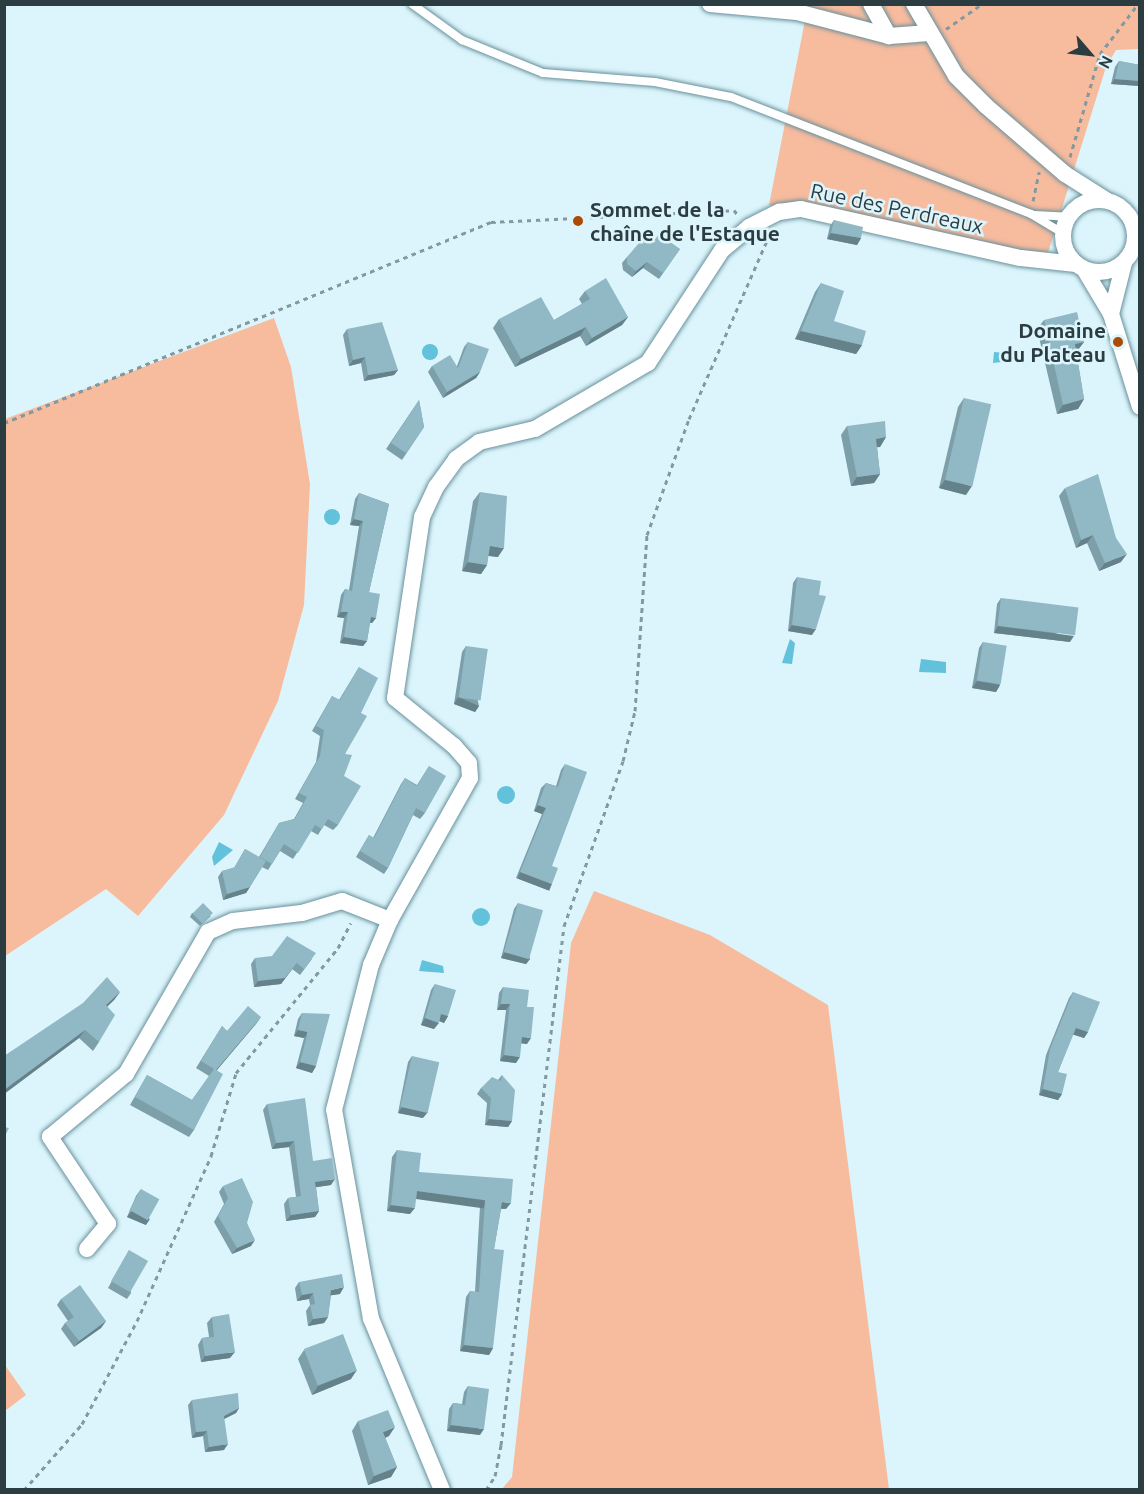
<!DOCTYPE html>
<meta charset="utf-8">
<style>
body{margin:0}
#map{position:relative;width:1144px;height:1494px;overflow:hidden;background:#dcf5fc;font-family:Ubuntu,sans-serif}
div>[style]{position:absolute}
.green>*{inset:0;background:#f7bb9e}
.water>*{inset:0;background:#62c2db}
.round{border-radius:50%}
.path>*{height:3px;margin-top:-1.5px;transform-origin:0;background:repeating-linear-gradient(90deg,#84999f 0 4.5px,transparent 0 9px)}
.roads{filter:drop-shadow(0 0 2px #68919c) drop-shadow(0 0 2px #68919c)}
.lane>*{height:8px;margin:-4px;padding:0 4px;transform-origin:4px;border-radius:4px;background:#fff}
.street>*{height:16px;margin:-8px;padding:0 8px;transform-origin:8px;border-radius:8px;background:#fff}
.street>.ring{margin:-8px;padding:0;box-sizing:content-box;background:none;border:16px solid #fff;border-radius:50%}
.wall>*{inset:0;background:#7c9fa9}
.shaded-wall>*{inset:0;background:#65828a;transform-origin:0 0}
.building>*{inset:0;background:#90b9c5;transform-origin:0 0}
.dots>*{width:16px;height:16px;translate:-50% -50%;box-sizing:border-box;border:3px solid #dcf5fc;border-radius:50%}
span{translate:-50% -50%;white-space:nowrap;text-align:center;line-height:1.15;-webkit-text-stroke:5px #dcf5fc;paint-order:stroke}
.street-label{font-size:21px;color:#2c3d42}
.poi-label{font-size:21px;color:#2c3d42;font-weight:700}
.left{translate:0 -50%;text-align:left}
.right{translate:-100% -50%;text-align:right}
.frame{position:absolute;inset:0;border:6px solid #2c3d42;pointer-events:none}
.north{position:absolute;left:1060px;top:24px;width:60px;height:60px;-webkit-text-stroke:4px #dcf5fc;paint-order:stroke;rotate:118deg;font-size:16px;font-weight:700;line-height:24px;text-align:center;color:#2c3d42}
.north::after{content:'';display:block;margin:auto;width:21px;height:27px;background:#2c3d42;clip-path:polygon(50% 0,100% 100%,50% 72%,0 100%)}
</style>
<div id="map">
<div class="green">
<div style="clip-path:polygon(808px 5px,1139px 5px,1139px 49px,1116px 50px,1106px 67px,1047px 256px,769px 205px)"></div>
<div style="clip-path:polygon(274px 318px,291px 367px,310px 484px,304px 605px,278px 701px,224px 815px,138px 916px,106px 889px,5px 956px,5px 419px)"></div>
<div style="clip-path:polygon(594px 891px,710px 935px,828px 1005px,889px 1489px,502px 1489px,512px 1477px,571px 943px)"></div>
<div style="clip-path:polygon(5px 1365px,26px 1395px,5px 1411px,4px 1411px)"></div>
</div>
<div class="water">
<div class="round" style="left:422px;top:344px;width:16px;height:16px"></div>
<div style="clip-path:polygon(994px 352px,1015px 354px,1019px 360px,993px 363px)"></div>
<div class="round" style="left:324px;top:509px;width:16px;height:16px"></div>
<div style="clip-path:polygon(790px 639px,795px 643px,792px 664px,782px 663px)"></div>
<div style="clip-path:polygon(921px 659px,946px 662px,946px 673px,919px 672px)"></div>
<div class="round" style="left:497px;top:786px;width:18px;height:18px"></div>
<div style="clip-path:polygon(219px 842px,233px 850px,214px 866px,212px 857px)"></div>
<div class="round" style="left:472px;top:908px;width:18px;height:18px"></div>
<div style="clip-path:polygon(422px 960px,443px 966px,444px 973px,419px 971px)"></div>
</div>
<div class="path">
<div style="left:946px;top:29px;width:44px;rotate:-34.8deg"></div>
<div style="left:1070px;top:157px;width:107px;rotate:-73.8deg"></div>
<div style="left:1100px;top:54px;width:63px;rotate:-52.8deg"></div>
<div style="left:1033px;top:201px;width:30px;rotate:-78deg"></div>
<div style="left:4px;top:423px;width:527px;rotate:-22.43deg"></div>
<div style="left:491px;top:222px;width:243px;rotate:-2.8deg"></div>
<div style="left:734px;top:210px;width:5px;rotate:53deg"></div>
<div style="left:24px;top:1490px;width:88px;rotate:-48.7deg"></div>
<div style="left:82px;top:1424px;width:117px;rotate:-61.9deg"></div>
<div style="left:137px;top:1321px;width:181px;rotate:-65.8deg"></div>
<div style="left:211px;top:1156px;width:87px;rotate:-73.2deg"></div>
<div style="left:236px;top:1073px;width:161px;rotate:-50.8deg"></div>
<div style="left:338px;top:948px;width:28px;rotate:-63deg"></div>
<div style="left:486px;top:1490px;width:17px;rotate:-57deg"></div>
<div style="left:495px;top:1476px;width:32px;rotate:-79deg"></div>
<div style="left:501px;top:1445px;width:523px;rotate:-83.08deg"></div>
<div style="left:564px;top:926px;width:175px;rotate:-70.3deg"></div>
<div style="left:623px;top:761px;width:51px;rotate:-76.5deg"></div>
<div style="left:635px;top:711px;width:176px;rotate:-86.1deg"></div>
<div style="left:647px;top:535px;width:123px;rotate:-70.1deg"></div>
<div style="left:689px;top:419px;width:200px;rotate:-66.4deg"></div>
</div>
<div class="roads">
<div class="lane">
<div style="left:412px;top:4px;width:62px;rotate:35.8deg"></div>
<div style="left:462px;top:40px;width:87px;rotate:22.2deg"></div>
<div style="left:543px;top:73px;width:112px;rotate:4.6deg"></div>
<div style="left:655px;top:82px;width:77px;rotate:11.2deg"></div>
<div style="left:731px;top:97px;width:322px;rotate:21.3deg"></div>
<div style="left:1031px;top:214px;width:37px;rotate:31deg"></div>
<div style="left:1034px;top:215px;width:34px;rotate:3deg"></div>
</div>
<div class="street">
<div style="left:710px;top:4px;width:87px;rotate:5.3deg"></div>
<div style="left:797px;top:12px;width:95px;rotate:14.6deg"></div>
<div style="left:889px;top:36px;width:41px;rotate:-4.2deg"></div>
<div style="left:871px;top:4px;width:37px;rotate:61deg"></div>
<div style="left:914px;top:4px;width:83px;rotate:59.7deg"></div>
<div style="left:956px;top:76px;width:42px;rotate:45deg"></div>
<div style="left:986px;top:106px;width:104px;rotate:40.7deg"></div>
<div style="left:1065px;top:174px;width:49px;rotate:32.4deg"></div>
<div class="ring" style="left:1063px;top:200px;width:56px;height:56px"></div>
<div style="left:1084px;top:269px;width:52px;rotate:59deg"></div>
<div style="left:1111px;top:314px;width:97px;rotate:72.7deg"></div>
<div style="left:1111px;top:314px;width:53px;rotate:-75.7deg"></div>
<div style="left:87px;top:1249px;width:33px;rotate:-50deg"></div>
<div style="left:108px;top:1224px;width:105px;rotate:-123.7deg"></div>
<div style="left:50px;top:1137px;width:99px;rotate:-39.7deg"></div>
<div style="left:126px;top:1074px;width:164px;rotate:-60deg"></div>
<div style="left:208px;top:932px;width:27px;rotate:-24deg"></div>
<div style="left:233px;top:921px;width:69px;rotate:-6.6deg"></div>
<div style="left:302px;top:913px;width:42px;rotate:-16.7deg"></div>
<div style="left:342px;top:901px;width:52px;rotate:21.6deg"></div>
<div style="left:442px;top:1490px;width:185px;rotate:-112.5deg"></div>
<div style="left:371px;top:1319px;width:212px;rotate:-100deg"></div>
<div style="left:334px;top:1110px;width:150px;rotate:-75.7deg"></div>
<div style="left:371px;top:965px;width:49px;rotate:-67.1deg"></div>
<div style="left:390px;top:920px;width:163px;rotate:-60.6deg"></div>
<div style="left:470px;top:778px;width:15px;rotate:-94deg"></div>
<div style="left:469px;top:763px;width:23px;rotate:-131deg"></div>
<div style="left:454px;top:746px;width:76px;rotate:-140.9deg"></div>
<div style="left:395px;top:698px;width:183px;rotate:-81.5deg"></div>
<div style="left:422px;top:517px;width:33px;rotate:-65deg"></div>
<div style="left:436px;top:487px;width:34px;rotate:-54deg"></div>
<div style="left:456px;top:459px;width:29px;rotate:-36deg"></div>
<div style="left:479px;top:442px;width:57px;rotate:-13.1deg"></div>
<div style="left:535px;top:429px;width:131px;rotate:-30.3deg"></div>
<div style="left:648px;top:363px;width:135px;rotate:-56.8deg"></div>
<div style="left:722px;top:250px;width:35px;rotate:-40deg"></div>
<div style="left:749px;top:227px;width:34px;rotate:-27deg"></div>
<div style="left:779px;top:212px;width:22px;rotate:-8deg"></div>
<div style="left:801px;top:209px;width:225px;rotate:12.6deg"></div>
<div style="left:1021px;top:258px;width:55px;rotate:6.2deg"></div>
</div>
</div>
<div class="wall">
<div style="clip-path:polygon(1119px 61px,1140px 65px,1140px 86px,1111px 84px,1115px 67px)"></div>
<div style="clip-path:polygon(834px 220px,861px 238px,857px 245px,827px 239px,830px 226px)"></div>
<div style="clip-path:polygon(653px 242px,680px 249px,659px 279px,643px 268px,632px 277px,623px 270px,622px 263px,627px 257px)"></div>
<div style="clip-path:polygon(821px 283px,834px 321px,862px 345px,856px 354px,795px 339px,815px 292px)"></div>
<div style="clip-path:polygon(585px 291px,628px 317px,622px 325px,586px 346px,580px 336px,515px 367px,493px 328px,499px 319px,554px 320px,582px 304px,579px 299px)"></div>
<div style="clip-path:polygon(1044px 320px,1084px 342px,1077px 351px,1076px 351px,1084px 399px,1078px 409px,1057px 414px,1037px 329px)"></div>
<div style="clip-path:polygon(347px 329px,398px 370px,394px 375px,364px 381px,361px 363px,349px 366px,343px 335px)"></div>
<div style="clip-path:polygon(468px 342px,480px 372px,476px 378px,443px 398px,428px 372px,432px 366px,457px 366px,464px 347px)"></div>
<div style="clip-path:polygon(964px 398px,966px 495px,939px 488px,958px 407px)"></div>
<div style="clip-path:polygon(419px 400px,424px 427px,402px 460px,386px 449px)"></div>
<div style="clip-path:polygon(847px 426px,886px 437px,880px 447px,877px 447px,880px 474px,874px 483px,851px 486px,841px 435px)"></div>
<div style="clip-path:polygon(1065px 488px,1121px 562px,1099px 571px,1087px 543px,1076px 548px,1059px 496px)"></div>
<div style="clip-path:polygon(480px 492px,498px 557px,488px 556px,487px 565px,481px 574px,462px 571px,473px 501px)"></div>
<div style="clip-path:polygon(359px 493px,389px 504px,369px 592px,376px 618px,372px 623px,370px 623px,367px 641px,363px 646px,340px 643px,344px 618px,337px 617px,341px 595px,345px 589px,349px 590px,359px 526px,350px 525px,355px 499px)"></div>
<div style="clip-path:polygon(797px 577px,812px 635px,788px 631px,793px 583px)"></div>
<div style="clip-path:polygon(1001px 598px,1070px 642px,994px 633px,997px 604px)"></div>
<div style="clip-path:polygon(983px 642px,1000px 685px,996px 692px,972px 688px,979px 648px)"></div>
<div style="clip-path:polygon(466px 646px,479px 706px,475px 712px,454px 704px,462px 652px)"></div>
<div style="clip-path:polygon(359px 667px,361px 713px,345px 754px,344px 776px,338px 825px,333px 830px,324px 825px,318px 835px,311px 831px,293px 859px,280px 851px,268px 870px,262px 867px,246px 893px,223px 900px,218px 877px,222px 871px,234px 868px,245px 849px,259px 857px,279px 823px,294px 819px,303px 803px,295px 799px,316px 762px,320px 736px,312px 731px,332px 696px,339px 700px)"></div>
<div style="clip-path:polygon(565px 764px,552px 866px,552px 884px,548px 890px,516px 878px,542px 814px,534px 811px,541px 788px,546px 783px,556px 786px,561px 770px)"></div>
<div style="clip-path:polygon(429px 766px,425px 813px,420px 819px,413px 815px,388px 868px,384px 874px,356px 857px,369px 835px,373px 838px,401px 784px,405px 778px,417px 785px)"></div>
<div style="clip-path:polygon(518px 903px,530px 959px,526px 964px,501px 958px,514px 909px)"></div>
<div style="clip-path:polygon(192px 913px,211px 916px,200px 926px,190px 917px)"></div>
<div style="clip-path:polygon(255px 958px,312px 959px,300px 975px,292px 969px,281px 984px,254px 987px,251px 964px)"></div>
<div style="clip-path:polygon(435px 984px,448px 1016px,444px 1023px,439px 1021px,434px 1029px,421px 1025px,431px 990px)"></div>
<div style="clip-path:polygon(503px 987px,527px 1007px,527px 1044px,521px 1043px,516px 1063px,500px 1061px,506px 1010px,497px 1010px,499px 993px)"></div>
<div style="clip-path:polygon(120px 992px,114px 1000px,107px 1007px,99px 1042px,93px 1051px,79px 1038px,4px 1094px,4px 1056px)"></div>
<div style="clip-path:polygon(1073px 992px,1088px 1032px,1084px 1038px,1073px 1034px,1058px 1072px,1062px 1094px,1058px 1100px,1039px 1095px,1046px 1055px,1069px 998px)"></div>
<div style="clip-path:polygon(302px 1013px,316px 1066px,312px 1073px,296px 1068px,304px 1038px,294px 1036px,298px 1019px)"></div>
<div style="clip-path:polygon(261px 1017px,217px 1070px,194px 1130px,189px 1137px,130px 1105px,147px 1075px,192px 1100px,209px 1076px,196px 1068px,222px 1026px,227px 1031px)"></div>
<div style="clip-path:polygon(412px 1056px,423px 1118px,398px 1113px,408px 1062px)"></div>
<div style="clip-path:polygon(502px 1075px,512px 1121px,508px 1127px,485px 1125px,487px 1103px,477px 1094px,481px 1088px,498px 1080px)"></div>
<div style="clip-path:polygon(267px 1104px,313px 1161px,331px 1185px,316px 1187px,319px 1211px,315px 1217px,286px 1221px,284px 1204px,288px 1198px,296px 1197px,289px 1147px,272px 1149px,263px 1110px)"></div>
<div style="clip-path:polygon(397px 1150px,419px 1172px,506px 1209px,501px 1209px,494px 1249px,493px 1348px,489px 1355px,460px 1351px,466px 1297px,470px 1291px,475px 1292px,480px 1206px,416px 1197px,410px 1214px,387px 1211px,392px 1157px)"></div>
<div style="clip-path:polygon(223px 1186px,247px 1223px,251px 1246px,232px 1254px,214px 1222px,224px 1204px,219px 1192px)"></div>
<div style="clip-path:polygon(141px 1189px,146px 1225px,127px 1217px,136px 1196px)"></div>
<div style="clip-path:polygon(129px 1250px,131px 1293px,127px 1299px,108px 1288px)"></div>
<div style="clip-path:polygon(299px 1282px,340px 1294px,331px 1295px,328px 1317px,324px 1323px,308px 1326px,306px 1311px,310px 1305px,309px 1299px,297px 1301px,295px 1288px)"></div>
<div style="clip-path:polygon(61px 1299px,106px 1321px,101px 1328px,74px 1347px,61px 1329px,65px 1323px,68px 1321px,57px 1305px)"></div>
<div style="clip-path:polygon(212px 1317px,230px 1358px,201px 1362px,198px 1345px,202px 1338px,209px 1337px,207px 1323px)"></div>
<div style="clip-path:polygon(304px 1350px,351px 1379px,312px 1395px,298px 1359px)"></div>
<div style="clip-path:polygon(468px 1386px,480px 1435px,447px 1431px,449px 1409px,453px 1403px,462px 1404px,464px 1392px)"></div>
<div style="clip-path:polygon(192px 1400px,239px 1408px,236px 1413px,224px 1419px,224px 1450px,205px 1452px,203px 1436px,192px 1438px,188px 1405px)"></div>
<div style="clip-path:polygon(358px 1421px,389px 1436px,385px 1438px,397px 1467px,391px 1477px,368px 1485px,352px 1431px)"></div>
</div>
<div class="shaded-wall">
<div style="clip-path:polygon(1115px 79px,1140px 81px,1140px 86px,1111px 84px)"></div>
<div style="clip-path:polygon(831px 233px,861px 238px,857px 245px,827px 239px)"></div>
<div style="clip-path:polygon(647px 262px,643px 268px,632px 277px,636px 271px)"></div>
<div style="clip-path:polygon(628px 317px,622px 325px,586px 346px,592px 338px)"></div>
<div style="clip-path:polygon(586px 327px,580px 336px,515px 367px,521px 359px)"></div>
<div style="clip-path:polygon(801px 331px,862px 345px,856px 354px,795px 339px)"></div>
<div style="clip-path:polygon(1084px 342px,1077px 351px,1068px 354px,1075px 344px)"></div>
<div style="clip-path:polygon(365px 357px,361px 363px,349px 366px,353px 360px)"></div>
<div style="clip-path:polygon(398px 370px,394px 375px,364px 381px,368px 375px)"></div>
<div style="clip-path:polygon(480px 372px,476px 378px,443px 398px,447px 392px)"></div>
<div style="clip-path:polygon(1084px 399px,1078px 409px,1057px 414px,1063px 405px)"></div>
<div style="clip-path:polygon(886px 437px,880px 447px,870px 448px,876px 439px)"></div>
<div style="clip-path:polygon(880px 474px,874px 483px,851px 486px,857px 477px)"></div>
<div style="clip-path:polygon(945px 480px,972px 486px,966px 495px,939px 488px)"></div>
<div style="clip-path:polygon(354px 519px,363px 521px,359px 526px,350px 525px)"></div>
<div style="clip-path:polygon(1093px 535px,1087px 543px,1076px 548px,1081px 540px)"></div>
<div style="clip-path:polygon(490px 546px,504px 548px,498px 557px,483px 555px)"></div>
<div style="clip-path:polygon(1127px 554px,1121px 562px,1099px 571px,1105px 563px)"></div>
<div style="clip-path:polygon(468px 562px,487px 565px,481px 574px,462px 571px)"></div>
<div style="clip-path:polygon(341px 612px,348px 612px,344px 618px,337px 617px)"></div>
<div style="clip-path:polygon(371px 617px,376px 618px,372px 623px,367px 622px)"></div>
<div style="clip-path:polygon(792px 625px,816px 629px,812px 635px,788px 631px)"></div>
<div style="clip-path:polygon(998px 626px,1074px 636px,1070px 642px,994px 633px)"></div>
<div style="clip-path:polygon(344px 637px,367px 641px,363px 646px,340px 643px)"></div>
<div style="clip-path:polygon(977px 681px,1000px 685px,996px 692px,972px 688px)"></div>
<div style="clip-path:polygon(458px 697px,479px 706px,475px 712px,454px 704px)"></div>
<div style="clip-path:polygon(538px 805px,546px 808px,542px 814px,534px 811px)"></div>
<div style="left:520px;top:872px;width:34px;height:7px;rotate:21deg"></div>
<div style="clip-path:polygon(250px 887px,246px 893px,223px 900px,227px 894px)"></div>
<div style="clip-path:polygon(505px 952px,530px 959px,526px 964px,501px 958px)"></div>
<div style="clip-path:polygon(297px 963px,281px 984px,254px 987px,258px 981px)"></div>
<div style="clip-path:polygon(120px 992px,114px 1000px,100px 1013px,106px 1005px)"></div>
<div style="clip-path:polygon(501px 1004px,510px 1004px,506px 1010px,497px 1010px)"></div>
<div style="clip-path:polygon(441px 1014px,448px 1016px,444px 1023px,437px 1020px)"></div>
<div style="clip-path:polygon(261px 1017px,256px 1024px,211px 1077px,216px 1070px)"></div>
<div style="clip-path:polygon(425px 1018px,439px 1023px,434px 1029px,421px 1025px)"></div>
<div style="clip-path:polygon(1076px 1028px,1088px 1032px,1084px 1038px,1071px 1034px)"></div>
<div style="clip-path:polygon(85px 1030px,79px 1038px,4px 1094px,4px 1090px)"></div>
<div style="clip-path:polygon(298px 1030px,308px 1032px,304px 1038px,294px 1036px)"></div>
<div style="clip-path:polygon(522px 1037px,531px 1038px,527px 1044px,518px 1043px)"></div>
<div style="clip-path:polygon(504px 1055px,520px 1057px,516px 1063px,500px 1061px)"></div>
<div style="clip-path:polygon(300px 1062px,316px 1066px,312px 1073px,296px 1068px)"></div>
<div style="clip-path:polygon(1043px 1089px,1062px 1094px,1058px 1100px,1039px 1095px)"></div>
<div style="clip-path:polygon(402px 1107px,428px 1112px,423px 1118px,398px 1113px)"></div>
<div style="clip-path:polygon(489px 1119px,512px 1121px,508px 1127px,485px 1125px)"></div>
<div style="clip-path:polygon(294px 1141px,289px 1147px,272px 1149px,276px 1143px)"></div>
<div style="clip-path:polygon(335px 1179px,331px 1185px,311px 1188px,315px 1182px)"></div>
<div style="left:417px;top:1191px;width:69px;height:8px;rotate:8deg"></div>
<div style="clip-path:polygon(502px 1202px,511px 1203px,506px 1209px,498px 1208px)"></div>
<div style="clip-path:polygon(391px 1205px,415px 1208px,410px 1214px,387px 1211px)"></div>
<div style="clip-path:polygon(132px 1211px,150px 1219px,146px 1225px,127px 1217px)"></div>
<div style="clip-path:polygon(319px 1211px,315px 1217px,286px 1221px,291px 1215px)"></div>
<div style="clip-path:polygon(255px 1240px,251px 1246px,232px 1254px,237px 1248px)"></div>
<div style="clip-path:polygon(344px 1287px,340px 1294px,327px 1296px,331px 1290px)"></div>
<div style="clip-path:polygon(313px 1293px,309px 1299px,297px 1301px,302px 1295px)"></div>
<div style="clip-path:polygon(328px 1317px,324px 1323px,308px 1326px,313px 1319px)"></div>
<div style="clip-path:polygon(106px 1321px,101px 1328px,74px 1347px,79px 1341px)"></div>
<div style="clip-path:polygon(464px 1345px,493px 1348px,489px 1355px,460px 1351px)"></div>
<div style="clip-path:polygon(235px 1352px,230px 1358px,201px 1362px,205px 1356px)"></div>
<div style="clip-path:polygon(357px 1370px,351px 1379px,312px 1395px,318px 1386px)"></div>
<div style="clip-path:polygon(239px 1408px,236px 1413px,220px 1421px,224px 1416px)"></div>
<div style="clip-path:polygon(451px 1425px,484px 1429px,480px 1435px,447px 1431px)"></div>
<div style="clip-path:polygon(395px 1427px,389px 1436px,377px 1441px,383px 1432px)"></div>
<div style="clip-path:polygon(207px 1431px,203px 1436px,192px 1438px,196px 1432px)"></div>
<div style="clip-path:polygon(228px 1444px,224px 1450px,205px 1452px,209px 1447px)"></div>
<div style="clip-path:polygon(397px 1467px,391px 1477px,368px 1485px,374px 1476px)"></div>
</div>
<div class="building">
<div style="clip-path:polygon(1119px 61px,1140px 65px,1140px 81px,1115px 79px)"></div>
<div style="clip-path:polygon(834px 220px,863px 227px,861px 238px,831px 233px)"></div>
<div style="clip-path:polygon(659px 234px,680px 249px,663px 273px,647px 262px,636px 271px,627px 264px,627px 257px,645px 236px,653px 242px)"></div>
<div style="clip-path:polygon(606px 278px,628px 317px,592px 338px,586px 327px,521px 359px,499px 319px,541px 297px,554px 320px,590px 299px,585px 291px)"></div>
<div style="clip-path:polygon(821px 283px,844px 291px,834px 321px,866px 331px,862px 345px,801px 331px)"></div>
<div style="clip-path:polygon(1077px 312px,1084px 342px,1075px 344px,1084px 399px,1063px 405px,1044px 320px)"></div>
<div style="clip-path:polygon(382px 322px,398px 370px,368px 375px,365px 357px,353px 360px,347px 329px)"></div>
<div style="clip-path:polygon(468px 342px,489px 349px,480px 372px,447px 392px,432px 366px,450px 355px,458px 368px)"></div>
<div style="left:964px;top:398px;width:28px;height:84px;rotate:13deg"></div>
<div style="clip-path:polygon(419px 400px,424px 427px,406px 453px,391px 443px)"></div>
<div style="clip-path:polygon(885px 421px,886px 437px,876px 439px,880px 474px,857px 477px,847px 426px)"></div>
<div style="clip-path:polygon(1098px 474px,1116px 538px,1127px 554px,1105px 563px,1093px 535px,1081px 540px,1065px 488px)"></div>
<div style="clip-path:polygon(480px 492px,507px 496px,504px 548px,490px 546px,487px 565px,468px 562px)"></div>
<div style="clip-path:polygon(359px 493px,389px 504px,369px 592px,380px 594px,376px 618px,371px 617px,367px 641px,344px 637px,348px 612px,341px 612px,345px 589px,352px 591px,363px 521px,354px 519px)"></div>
<div style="clip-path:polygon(797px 577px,821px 581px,819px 595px,826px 596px,816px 629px,792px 625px)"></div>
<div style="left:1001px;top:598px;width:78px;height:28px;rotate:7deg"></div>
<div style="left:983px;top:642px;width:24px;height:39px;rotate:9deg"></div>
<div style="left:466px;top:646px;width:22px;height:52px;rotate:8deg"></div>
<div style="clip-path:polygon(359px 667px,378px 678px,361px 713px,367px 716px,345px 754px,352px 755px,344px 776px,361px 786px,338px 825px,328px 819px,322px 829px,315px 825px,298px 853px,284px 844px,272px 864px,260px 857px,279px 823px,295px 819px,307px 797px,299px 793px,320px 756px,324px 730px,316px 726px,332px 696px,340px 700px)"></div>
<div style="clip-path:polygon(565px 764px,587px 772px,552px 866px,558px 868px,552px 884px,520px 872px,546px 808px,538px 805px,546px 783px,558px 787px)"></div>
<div style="clip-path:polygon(429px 766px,446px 776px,425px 813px,416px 808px,388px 868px,360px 851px,369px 835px,374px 838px,405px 778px,417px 786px)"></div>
<div style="clip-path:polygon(245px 849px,266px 861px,250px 887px,227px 894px,222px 871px,235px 867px)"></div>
<div style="left:203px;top:903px;width:14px;height:15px;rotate:45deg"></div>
<div style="left:518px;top:903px;width:26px;height:51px;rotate:16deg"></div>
<div style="clip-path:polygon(287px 936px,316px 953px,304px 969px,297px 963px,285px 978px,258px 981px,255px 958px,272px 956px)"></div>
<div style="clip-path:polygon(107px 977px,120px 992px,106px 1005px,115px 1015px,99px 1042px,85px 1030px,4px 1090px,4px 1056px,83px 1003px)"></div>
<div style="clip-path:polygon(435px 984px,456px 990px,448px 1016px,441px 1014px,439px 1023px,425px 1018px)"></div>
<div style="clip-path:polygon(503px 987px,529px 990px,527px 1007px,534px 1007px,531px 1038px,522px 1037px,520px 1057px,504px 1055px,510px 1004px,501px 1004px)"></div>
<div style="clip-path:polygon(1073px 992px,1100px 1002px,1088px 1032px,1076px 1028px,1058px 1072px,1067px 1074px,1062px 1094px,1043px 1089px,1050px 1049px)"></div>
<div style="clip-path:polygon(248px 1006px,261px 1017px,216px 1070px,223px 1074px,194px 1130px,135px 1097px,147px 1075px,192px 1100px,214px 1069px,201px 1061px,222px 1026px,227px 1031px)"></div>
<div style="clip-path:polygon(302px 1013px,330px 1014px,316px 1066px,300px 1062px,308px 1032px,298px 1030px)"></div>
<div style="left:412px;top:1056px;width:28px;height:52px;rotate:13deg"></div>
<div style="clip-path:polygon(502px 1075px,515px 1090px,512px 1121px,489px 1119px,491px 1098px,481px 1088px,492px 1077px,501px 1081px)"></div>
<div style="clip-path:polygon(305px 1098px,313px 1161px,332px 1158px,335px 1179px,315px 1182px,319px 1211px,291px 1215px,288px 1198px,301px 1196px,294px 1141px,276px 1143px,267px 1104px)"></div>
<div style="clip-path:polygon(4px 1127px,9px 1128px,4px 1138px)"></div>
<div style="clip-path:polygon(397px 1150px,421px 1153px,419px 1172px,513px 1179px,511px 1203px,502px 1202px,494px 1249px,504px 1250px,493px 1348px,464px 1345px,470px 1291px,479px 1292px,485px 1200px,417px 1191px,415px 1208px,391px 1205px)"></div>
<div style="clip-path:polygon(242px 1178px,253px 1202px,247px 1223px,255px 1240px,237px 1248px,218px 1216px,228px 1198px,223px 1186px)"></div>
<div style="left:141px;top:1189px;width:21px;height:24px;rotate:29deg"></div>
<div style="left:129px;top:1250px;width:22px;height:36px;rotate:30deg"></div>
<div style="clip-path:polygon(342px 1274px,344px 1287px,331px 1290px,328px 1317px,313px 1319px,310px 1305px,315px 1304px,313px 1293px,302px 1295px,299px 1282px)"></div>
<div style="clip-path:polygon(80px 1285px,106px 1321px,79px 1341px,65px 1323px,74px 1317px,61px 1299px)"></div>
<div style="clip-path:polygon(229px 1314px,235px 1352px,205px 1356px,202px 1338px,214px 1337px,212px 1317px)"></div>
<div style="left:343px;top:1334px;width:39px;height:42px;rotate:69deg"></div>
<div style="clip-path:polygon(468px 1386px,489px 1389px,484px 1429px,451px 1425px,453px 1403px,465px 1405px)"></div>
<div style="clip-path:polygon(238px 1393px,239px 1408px,224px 1416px,228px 1444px,209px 1447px,207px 1431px,196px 1432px,192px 1400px)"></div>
<div style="clip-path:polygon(388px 1410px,395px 1427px,383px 1432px,397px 1467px,374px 1476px,358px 1421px)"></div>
</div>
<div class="dots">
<div style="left:578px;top:221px;background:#ac4b05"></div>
<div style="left:1118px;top:342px;background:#ac4b05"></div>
</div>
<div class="street-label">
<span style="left:897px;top:208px;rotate:12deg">Rue des Perdreaux</span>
</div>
<div class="poi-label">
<span class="left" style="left:590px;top:221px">Sommet de la<br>chaîne de l'Estaque</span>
<span class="right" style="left:1106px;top:342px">Domaine<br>du Plateau</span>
</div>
<div class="frame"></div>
<div class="north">N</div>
</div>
